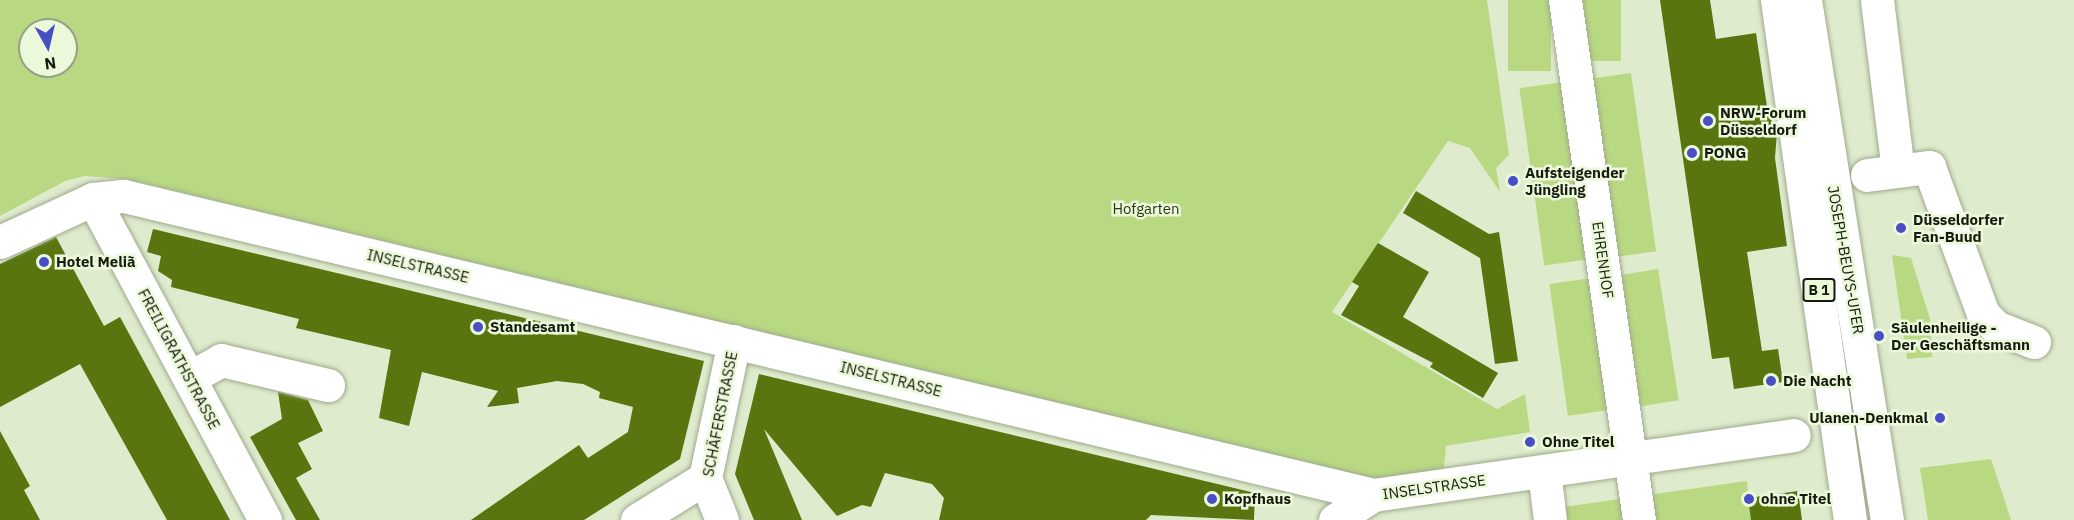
<!DOCTYPE html>
<meta charset="utf-8">
<style>
body{margin:0}
#map{position:relative;width:2074px;height:520px;overflow:hidden;background:#dfebcd;font-family:"IBM Plex Sans",sans-serif}
div>[style]{position:absolute}
.green>*{inset:0;background:#b8d982;transform-origin:0 0}
.building>*{inset:0;background:#58750f}
.roads{filter:drop-shadow(0 0 2px #9faa8e) drop-shadow(0 0 2px #9faa8e)}
.minor>*{height:33px;margin:-16.5px;padding:0 16.5px;transform-origin:16.5px;border-radius:16.5px;background:#fff}
.major>*{height:33px;margin:-16.5px;padding:0 16.5px;transform-origin:16.5px;border-radius:16.5px;background:#fff}
.dots>*{width:16px;height:16px;translate:-50% -50%;box-sizing:border-box;border:3px solid #ecf8da;border-radius:50%}
span{translate:-50% -50%;white-space:nowrap;text-align:center;line-height:1.15;-webkit-text-stroke:5px #ecf8da;paint-order:stroke}
.shield-label span{padding:2px 4px;background:#ecf8da;border:2px solid;border-radius:4px;-webkit-text-stroke-width:0}
.shield-label{font-size:14px;color:#161b10;font-weight:700}
.poi-label{font-size:15px;color:#161b10;font-weight:700}
.left{translate:0 -50%;text-align:left}
.right{translate:-100% -50%;text-align:right}
.park-label{font-size:15px;color:#2b3812}
.street-label{font-size:15px;color:#161b10}
.north{position:absolute;left:18px;top:18px;width:60px;height:60px;box-sizing:border-box;background:#ecf8da;border:2px solid #96a089;border-radius:50%;rotate:172deg;font-size:16px;font-weight:700;line-height:24px;text-align:center;color:#161b10}
.north::after{content:'';display:block;margin:auto;width:21px;height:27px;background:#484ec3;clip-path:polygon(50% 0,100% 100%,50% 72%,0 100%)}
</style>
<div id="map">
<div class="green">
<div style="clip-path:polygon(evenodd,0 0,1487px 0,1509px 155px,1496px 168px,1500px 192px,1470px 148px,1448px 141px,1332px 312px,1497px 409px,1525px 394px,1530px 432px,1446px 446px,1443px 477px,1384px 481px,126px 179px,85px 176px,65px 181px,0 216px,0 0,30px 30px,66px 30px,66px 66px,30px 66px,30px 30px)"></div>
<div style="left:1508px;top:0;width:43px;height:71px"></div>
<div style="left:1579px;top:0;width:42px;height:61px"></div>
<div style="left:1631px;top:73px;width:180px;height:41px;rotate:82deg"></div>
<div style="left:1564px;top:82px;width:179px;height:45px;rotate:82deg"></div>
<div style="clip-path:polygon(1892px 255px,1911px 258px,1930px 319px,1932px 357px,1907px 359px)"></div>
<div style="left:1658px;top:269px;width:133px;height:41px;rotate:81deg"></div>
<div style="left:1592px;top:278px;width:133px;height:43px;rotate:82deg"></div>
<div style="clip-path:polygon(1991px 459px,2011px 520px,1928px 520px,1920px 468px)"></div>
<div style="clip-path:polygon(1747px 481px,1751px 520px,1558px 520px,1556px 508px)"></div>
</div>
<div class="building">
<div style="clip-path:polygon(1660px 0,1710px 0,1716px 39px,1756px 33px,1768px 113px,1777px 132px,1775px 158px,1787px 246px,1747px 252px,1762px 351px,1778px 349px,1783px 382px,1734px 389px,1729px 357px,1712px 359px)"></div>
<div style="clip-path:polygon(1416px 191px,1489px 234px,1499px 232px,1518px 361px,1495px 364px,1480px 258px,1403px 213px)"></div>
<div style="clip-path:polygon(153px 229px,704px 361px,680px 459px,584px 520px,471px 520px,579px 445px,588px 458px,628px 432px,633px 407px,599px 398px,600px 392px,583px 384px,557px 381px,517px 388px,519px 403px,487px 407px,498px 391px,422px 372px,409px 426px,379px 418px,391px 350px,296px 328px,299px 319px,171px 287px,172px 280px,158px 271px,161px 256px,147px 252px)"></div>
<div style="clip-path:polygon(56px 237px,104px 326px,120px 317px,230px 520px,167px 520px,80px 364px,0 407px,0 264px)"></div>
<div style="clip-path:polygon(1378px 243px,1429px 272px,1403px 317px,1498px 373px,1483px 398px,1430px 367px,1433px 363px,1341px 315px,1359px 286px,1352px 282px)"></div>
<div style="clip-path:polygon(759px 374px,1255px 493px,1254px 520px,1151px 515px,1146px 520px,939px 520px,944px 498px,932px 484px,885px 473px,871px 507px,862px 505px,837px 516px,764px 429px,802px 520px,754px 520px,735px 474px)"></div>
<div style="clip-path:polygon(278px 392px,308px 400px,323px 431px,298px 443px,312px 469px,296px 478px,320px 520px,296px 520px,250px 437px,282px 419px)"></div>
<div style="clip-path:polygon(0 431px,30px 486px,24px 490px,40px 520px,0 520px)"></div>
<div style="clip-path:polygon(1798px 491px,1802px 520px,1751px 520px,1748px 498px)"></div>
</div>
<div class="roads">
<div class="minor">
<div style="left:1565px;top:0;width:525px;rotate:81.9deg"></div>
<div style="left:1877px;top:0;width:172px;rotate:83deg"></div>
<div style="left:1867px;top:175px;width:63px;rotate:-7.4deg"></div>
<div style="left:1929px;top:167px;width:157px;rotate:69.8deg"></div>
<div style="left:1983px;top:314px;width:18px;rotate:45deg"></div>
<div style="left:1996px;top:327px;width:41px;rotate:21.5deg"></div>
<div style="left:93px;top:199px;width:364px;rotate:61.8deg"></div>
<div style="left:0;top:242px;width:102px;rotate:-24.8deg"></div>
<div style="left:93px;top:199px;width:31px;rotate:-6deg"></div>
<div style="left:124px;top:196px;width:1284px;rotate:13.46deg"></div>
<div style="left:1373px;top:495px;width:425px;rotate:-8.1deg"></div>
<div style="left:189px;top:378px;width:37px;rotate:-29deg"></div>
<div style="left:221px;top:360px;width:110px;rotate:13.2deg"></div>
<div style="left:1544px;top:472px;width:48px;rotate:82.9deg"></div>
<div style="left:637px;top:520px;width:80px;rotate:-31.7deg"></div>
<div style="left:722px;top:520px;width:45px;rotate:-112deg"></div>
<div style="left:705px;top:478px;width:140px;rotate:-78deg"></div>
<div style="left:1335px;top:520px;width:45px;rotate:-33.3deg"></div>
</div>
<div class="major">
<div style="left:1777px;top:0;width:525px;rotate:82.01deg"></div>
<div style="left:1805px;top:0;width:526px;rotate:81.04deg"></div>
</div>
</div>
<div class="dots">
<div style="left:1708px;top:121px;background:#484ec3"></div>
<div style="left:1692px;top:153px;background:#484ec3"></div>
<div style="left:1513px;top:181px;background:#484ec3"></div>
<div style="left:1901px;top:228px;background:#484ec3"></div>
<div style="left:44px;top:262px;background:#484ec3"></div>
<div style="left:478px;top:327px;background:#484ec3"></div>
<div style="left:1879px;top:336px;background:#484ec3"></div>
<div style="left:1771px;top:381px;background:#484ec3"></div>
<div style="left:1940px;top:418px;background:#484ec3"></div>
<div style="left:1530px;top:442px;background:#484ec3"></div>
<div style="left:1212px;top:499px;background:#484ec3"></div>
<div style="left:1749px;top:499px;background:#484ec3"></div>
</div>
<div class="shield-label">
<span style="left:1819px;top:290px">B 1</span>
</div>
<div class="poi-label">
<span class="left" style="left:1720px;top:121px">NRW-Forum<br>Düsseldorf</span>
<span class="left" style="left:1704px;top:153px">PONG</span>
<span class="left" style="left:1525px;top:181px">Aufsteigender<br>Jüngling</span>
<span class="left" style="left:1913px;top:228px">Düsseldorfer<br>Fan-Buud</span>
<span class="left" style="left:56px;top:262px">Hotel Meliã</span>
<span class="left" style="left:490px;top:327px">Standesamt</span>
<span class="left" style="left:1891px;top:336px">Säulenheilige -<br>Der Geschäftsmann</span>
<span class="left" style="left:1783px;top:381px">Die Nacht</span>
<span class="right" style="left:1928px;top:418px">Ulanen-Denkmal</span>
<span class="left" style="left:1542px;top:442px">Ohne Titel</span>
<span class="left" style="left:1224px;top:499px">Kopfhaus</span>
<span class="left" style="left:1761px;top:499px">ohne Titel</span>
</div>
<div class="park-label">
<span style="left:1146px;top:209px">Hofgarten</span>
</div>
<div class="street-label">
<span style="left:1603px;top:260px;rotate:82deg">EHRENHOF</span>
<span style="left:1846px;top:260px;rotate:80deg">JOSEPH-BEUYS-UFER</span>
<span style="left:418px;top:266px;rotate:13deg">INSELSTRASSE</span>
<span style="left:179px;top:359px;rotate:62deg">FREILIGRATHSTRASSE</span>
<span style="left:891px;top:379px;rotate:14deg">INSELSTRASSE</span>
<span style="left:720px;top:414px;rotate:-79deg">SCHÄFERSTRASSE</span>
<span style="left:1434px;top:487px;rotate:-8deg">INSELSTRASSE</span>
</div>
<div class="north">N</div>
</div>
